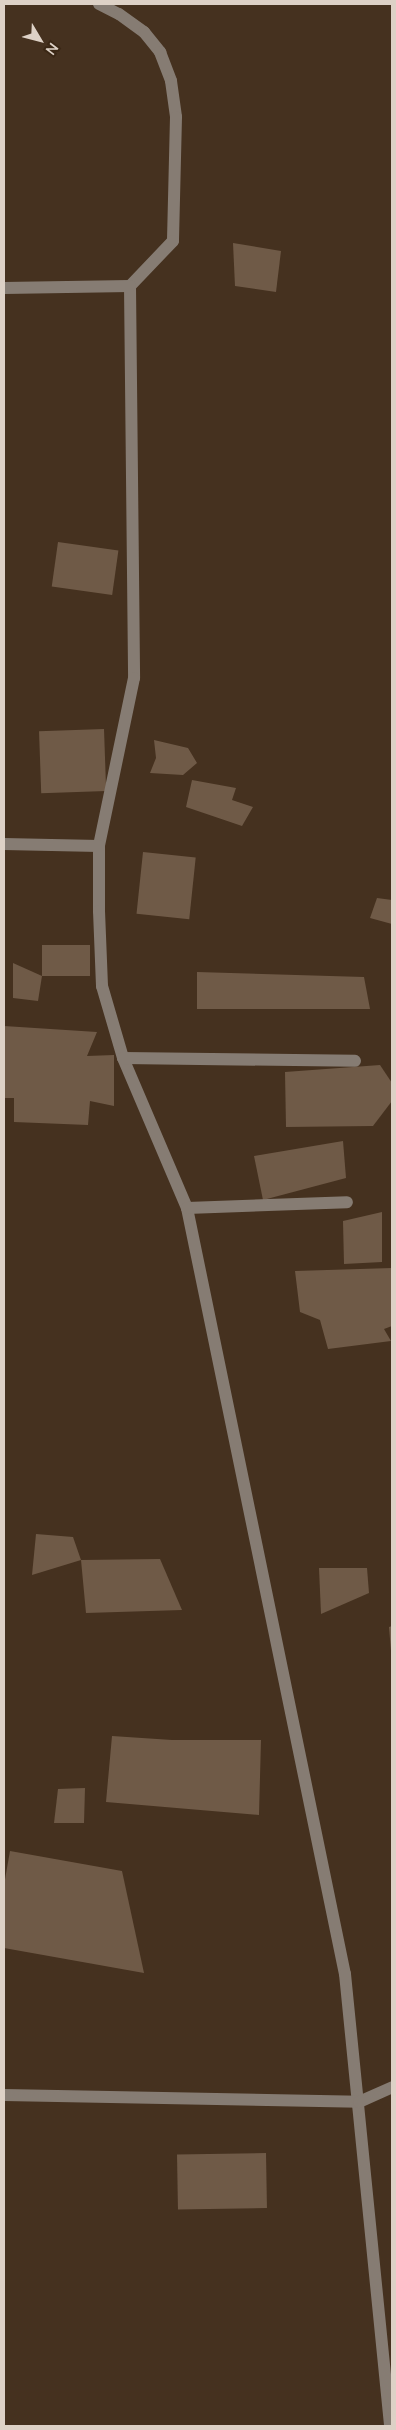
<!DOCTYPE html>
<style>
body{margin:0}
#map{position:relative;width:396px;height:2430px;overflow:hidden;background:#45311f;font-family:Mulish,sans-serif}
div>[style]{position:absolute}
.building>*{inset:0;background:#6f5a47;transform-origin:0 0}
.minor>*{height:12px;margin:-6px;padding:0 6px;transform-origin:6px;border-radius:6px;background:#867c73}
span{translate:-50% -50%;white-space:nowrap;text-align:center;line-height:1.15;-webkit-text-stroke:4.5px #3a2715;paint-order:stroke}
.frame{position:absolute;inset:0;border:5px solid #ddd1c6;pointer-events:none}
.north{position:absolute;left:15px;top:15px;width:50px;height:50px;-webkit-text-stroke:4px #3a2715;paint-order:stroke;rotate:127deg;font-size:14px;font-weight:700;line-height:20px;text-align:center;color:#ddd1c6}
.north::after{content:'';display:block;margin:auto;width:18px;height:22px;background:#ddd1c6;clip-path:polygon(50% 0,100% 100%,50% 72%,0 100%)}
</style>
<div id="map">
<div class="building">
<div style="clip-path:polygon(233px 243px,281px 251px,276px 292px,235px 286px)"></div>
<div style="left:58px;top:542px;width:61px;height:45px;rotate:8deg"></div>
<div style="left:104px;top:729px;width:62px;height:65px;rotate:88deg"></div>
<div style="clip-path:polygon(154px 740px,188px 748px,197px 763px,183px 775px,150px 773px,156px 758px)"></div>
<div style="clip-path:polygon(192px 780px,236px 788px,232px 800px,253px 807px,242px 826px,186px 807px)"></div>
<div style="left:143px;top:852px;width:53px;height:62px;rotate:6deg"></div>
<div style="clip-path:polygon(377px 898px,392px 900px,392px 924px,370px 918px)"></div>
<div style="left:42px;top:945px;width:48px;height:31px"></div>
<div style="clip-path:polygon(13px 963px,42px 976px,38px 1001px,13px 998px)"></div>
<div style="clip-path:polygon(197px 972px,364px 977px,370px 1009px,197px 1009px)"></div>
<div style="clip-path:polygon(4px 1026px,97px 1032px,87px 1056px,114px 1055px,114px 1106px,90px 1101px,88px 1125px,14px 1122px,14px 1098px,4px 1098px)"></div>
<div style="clip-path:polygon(380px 1065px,392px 1083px,392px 1101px,373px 1126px,286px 1127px,285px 1072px)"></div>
<div style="clip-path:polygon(343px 1141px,346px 1178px,263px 1200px,254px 1156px)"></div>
<div style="clip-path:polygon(382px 1212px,382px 1262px,344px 1264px,343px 1221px)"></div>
<div style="clip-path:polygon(392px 1268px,392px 1326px,384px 1329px,391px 1341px,328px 1349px,320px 1320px,300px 1312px,295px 1271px)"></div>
<div style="clip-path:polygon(36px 1534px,73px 1537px,81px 1560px,32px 1575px)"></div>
<div style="clip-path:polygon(160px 1559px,182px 1610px,86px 1613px,81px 1560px)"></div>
<div style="clip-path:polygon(319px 1568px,367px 1568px,369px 1593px,321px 1614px)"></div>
<div style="clip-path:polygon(392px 1626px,392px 1651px,391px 1651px,389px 1627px)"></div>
<div style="clip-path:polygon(112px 1736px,172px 1740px,261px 1740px,259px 1815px,106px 1802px)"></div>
<div style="clip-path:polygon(85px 1788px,84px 1823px,54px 1823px,58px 1789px)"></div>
<div style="clip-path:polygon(10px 1851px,122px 1871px,144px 1973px,4px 1948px,4px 1885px)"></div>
<div style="left:266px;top:2153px;width:55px;height:89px;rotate:89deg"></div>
</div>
<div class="minor">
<div style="left:99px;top:4px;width:22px;rotate:27deg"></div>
<div style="left:119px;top:14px;width:31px;rotate:36deg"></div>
<div style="left:144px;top:32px;width:26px;rotate:51deg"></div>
<div style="left:160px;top:52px;width:31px;rotate:69deg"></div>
<div style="left:171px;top:81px;width:36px;rotate:82deg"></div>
<div style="left:176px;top:117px;width:124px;rotate:91.4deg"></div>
<div style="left:173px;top:241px;width:62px;rotate:133.7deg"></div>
<div style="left:130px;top:286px;width:392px;rotate:89.4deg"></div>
<div style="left:134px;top:678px;width:172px;rotate:101.8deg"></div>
<div style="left:99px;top:846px;width:65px;rotate:90deg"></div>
<div style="left:99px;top:911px;width:75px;rotate:87.7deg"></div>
<div style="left:102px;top:986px;width:75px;rotate:73.7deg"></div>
<div style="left:123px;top:1058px;width:163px;rotate:66.9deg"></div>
<div style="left:187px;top:1208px;width:782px;rotate:78.35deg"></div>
<div style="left:345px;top:1974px;width:454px;rotate:84.3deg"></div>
<div style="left:4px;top:288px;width:126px;rotate:-0.9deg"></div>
<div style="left:4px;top:844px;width:95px;rotate:1.2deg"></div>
<div style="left:123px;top:1058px;width:232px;rotate:0.7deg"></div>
<div style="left:187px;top:1208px;width:160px;rotate:-2.1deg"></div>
<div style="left:4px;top:2095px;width:355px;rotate:1.1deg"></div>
<div style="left:359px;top:2102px;width:36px;rotate:-24deg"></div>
</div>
<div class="frame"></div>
<div class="north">N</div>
</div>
